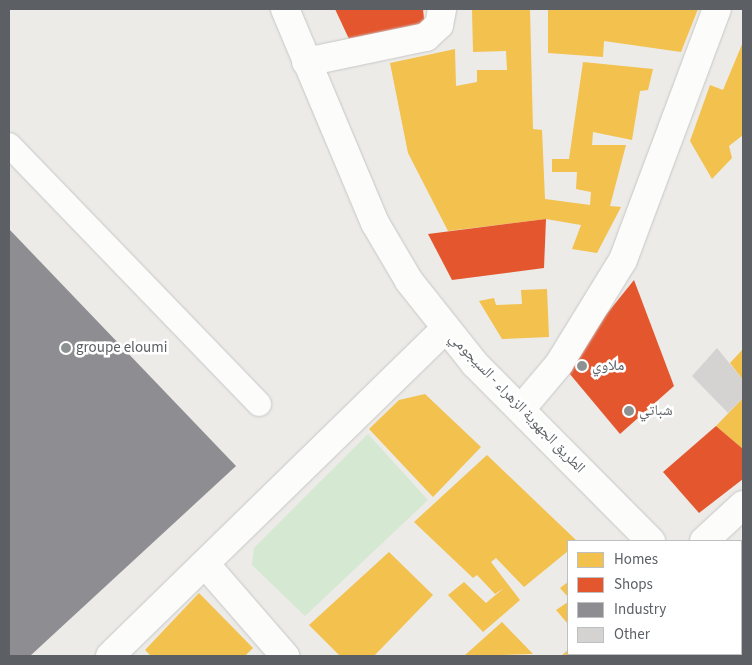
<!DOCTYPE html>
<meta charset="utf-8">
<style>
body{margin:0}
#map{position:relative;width:752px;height:665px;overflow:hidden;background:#ecebe7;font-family:"Source Sans 3","Noto Naskh Arabic",sans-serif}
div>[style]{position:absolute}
.green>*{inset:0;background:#d5e8d2}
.homes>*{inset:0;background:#f2c14e;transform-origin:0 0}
.shops>*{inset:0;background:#e4572e}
.industry>*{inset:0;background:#8d8d92}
.building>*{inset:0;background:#d4d3d1}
.roads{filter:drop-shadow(0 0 1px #c7c7c8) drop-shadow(0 0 1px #c7c7c8)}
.lane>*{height:24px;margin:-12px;padding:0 12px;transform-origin:12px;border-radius:12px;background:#fcfcfb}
.street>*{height:28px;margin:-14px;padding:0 14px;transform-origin:14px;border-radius:14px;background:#fcfcfb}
.secondary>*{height:28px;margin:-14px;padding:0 14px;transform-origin:14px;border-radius:14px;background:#fcfcfb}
.dots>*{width:14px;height:14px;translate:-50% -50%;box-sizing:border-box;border:2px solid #fff;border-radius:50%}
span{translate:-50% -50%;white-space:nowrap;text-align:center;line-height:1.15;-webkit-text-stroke:5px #fff;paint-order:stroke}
.poi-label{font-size:15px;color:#5c6065}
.left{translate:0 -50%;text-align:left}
.street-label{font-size:15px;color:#5c6065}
.frame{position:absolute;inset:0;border:10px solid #5c6065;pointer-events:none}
.legend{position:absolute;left:567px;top:540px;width:175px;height:115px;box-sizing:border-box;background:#fff;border:1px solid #bebfc1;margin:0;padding:6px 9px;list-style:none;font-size:15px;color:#5c6065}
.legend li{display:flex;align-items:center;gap:10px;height:25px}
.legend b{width:25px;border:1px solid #bebfc1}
</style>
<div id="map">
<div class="green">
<div style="clip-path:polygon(368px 434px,428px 500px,305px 616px,252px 565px,254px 548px)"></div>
</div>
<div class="homes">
<div style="clip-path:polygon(472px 9px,530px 9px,533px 129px,542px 130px,545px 199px,590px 205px,591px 192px,576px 189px,577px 172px,552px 172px,552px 159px,569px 159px,583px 62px,653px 69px,648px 90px,640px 91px,632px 140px,593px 132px,592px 145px,626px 145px,610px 206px,621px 207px,597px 253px,572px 249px,581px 225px,546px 219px,448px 231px,408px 153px,390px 63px,455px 49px,456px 86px,477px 82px,477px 70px,507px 70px,506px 51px,473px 52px)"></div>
<div style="clip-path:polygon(548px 9px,698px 9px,681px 52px,604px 41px,603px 57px,548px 53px)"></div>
<div style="clip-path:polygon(743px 42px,743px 135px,729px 146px,732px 158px,712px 179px,690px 141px,710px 85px,723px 90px)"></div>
<div style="clip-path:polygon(547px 289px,549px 337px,502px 339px,479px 301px,494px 298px,496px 305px,522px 304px,521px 290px)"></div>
<div style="clip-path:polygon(743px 349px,743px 380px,730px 363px)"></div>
<div style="clip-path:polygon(425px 394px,481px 447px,433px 497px,369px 429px,399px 400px)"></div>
<div style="clip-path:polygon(743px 398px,743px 449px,716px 426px)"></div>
<div style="clip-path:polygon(487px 455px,577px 541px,568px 541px,568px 551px,524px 587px,496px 558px,491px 562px,520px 600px,483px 632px,448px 595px,464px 582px,486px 603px,504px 588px,495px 594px,477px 575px,473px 578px,414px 522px)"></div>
<div style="clip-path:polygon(389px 552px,433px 595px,374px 656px,340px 656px,309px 625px)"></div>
<div style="clip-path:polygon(568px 582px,568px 597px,560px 588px)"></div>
<div style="clip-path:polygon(199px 593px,253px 648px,245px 656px,151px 656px,145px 650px)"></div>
<div style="clip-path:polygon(568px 602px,568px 624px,556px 610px)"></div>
<div style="clip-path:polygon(502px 622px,533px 654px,464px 656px)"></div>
<div style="clip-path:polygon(568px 650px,568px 654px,590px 656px,561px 656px)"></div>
<div style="left:617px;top:654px;width:43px;height:4px"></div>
</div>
<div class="shops">
<div style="clip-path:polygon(335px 9px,423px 9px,425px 28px,349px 39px)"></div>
<div style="clip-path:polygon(546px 219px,544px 268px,452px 280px,428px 234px)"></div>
<div style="clip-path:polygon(634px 280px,674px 386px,620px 434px,564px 367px)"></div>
<div style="clip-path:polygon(716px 426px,743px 449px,743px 479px,699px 513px,663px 472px)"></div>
</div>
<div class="industry">
<div style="clip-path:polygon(9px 229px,236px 466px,30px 656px,9px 656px)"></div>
</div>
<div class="building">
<div style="clip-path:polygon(717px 348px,743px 380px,743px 398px,728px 413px,692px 376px)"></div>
</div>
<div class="roads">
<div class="lane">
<div style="left:9px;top:145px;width:360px;rotate:46deg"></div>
</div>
<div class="street">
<div style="left:306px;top:62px;width:123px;rotate:-11.8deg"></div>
<div style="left:426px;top:37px;width:18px;rotate:-43deg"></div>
<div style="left:439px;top:25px;width:16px;rotate:-79deg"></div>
<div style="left:521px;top:409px;width:59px;rotate:-49.8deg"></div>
<div style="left:559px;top:364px;width:122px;rotate:-58.4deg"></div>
<div style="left:623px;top:260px;width:268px;rotate:-69.5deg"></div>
<div style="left:704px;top:541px;width:53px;rotate:-42.7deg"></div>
<div style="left:206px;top:565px;width:121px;rotate:49deg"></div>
<div style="left:110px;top:656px;width:468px;rotate:-44.3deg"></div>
</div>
<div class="secondary">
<div style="left:285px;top:9px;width:232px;rotate:67.2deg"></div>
<div style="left:375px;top:223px;width:67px;rotate:59.6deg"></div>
<div style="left:409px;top:281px;width:106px;rotate:51.5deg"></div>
<div style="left:475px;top:364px;width:250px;rotate:45.2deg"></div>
<div style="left:741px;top:652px;width:4px;rotate:56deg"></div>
</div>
</div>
<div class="dots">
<div style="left:66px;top:348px;background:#8e9192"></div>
<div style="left:582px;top:366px;background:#8e9192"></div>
<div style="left:629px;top:411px;background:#8e9192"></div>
</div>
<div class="poi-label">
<span class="left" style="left:76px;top:348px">groupe eloumi</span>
<span class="left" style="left:592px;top:366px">ملاوي</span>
<span class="left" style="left:639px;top:411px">شباتي</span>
</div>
<div class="street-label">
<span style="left:517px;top:403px;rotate:46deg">الطريق الجهوية الزهراء - السيجومي</span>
</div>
<div class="frame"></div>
<ul class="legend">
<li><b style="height:14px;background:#f2c14e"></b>Homes</li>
<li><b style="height:14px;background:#e4572e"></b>Shops</li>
<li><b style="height:14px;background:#8d8d92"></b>Industry</li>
<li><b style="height:14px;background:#d4d3d1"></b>Other</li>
</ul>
</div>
